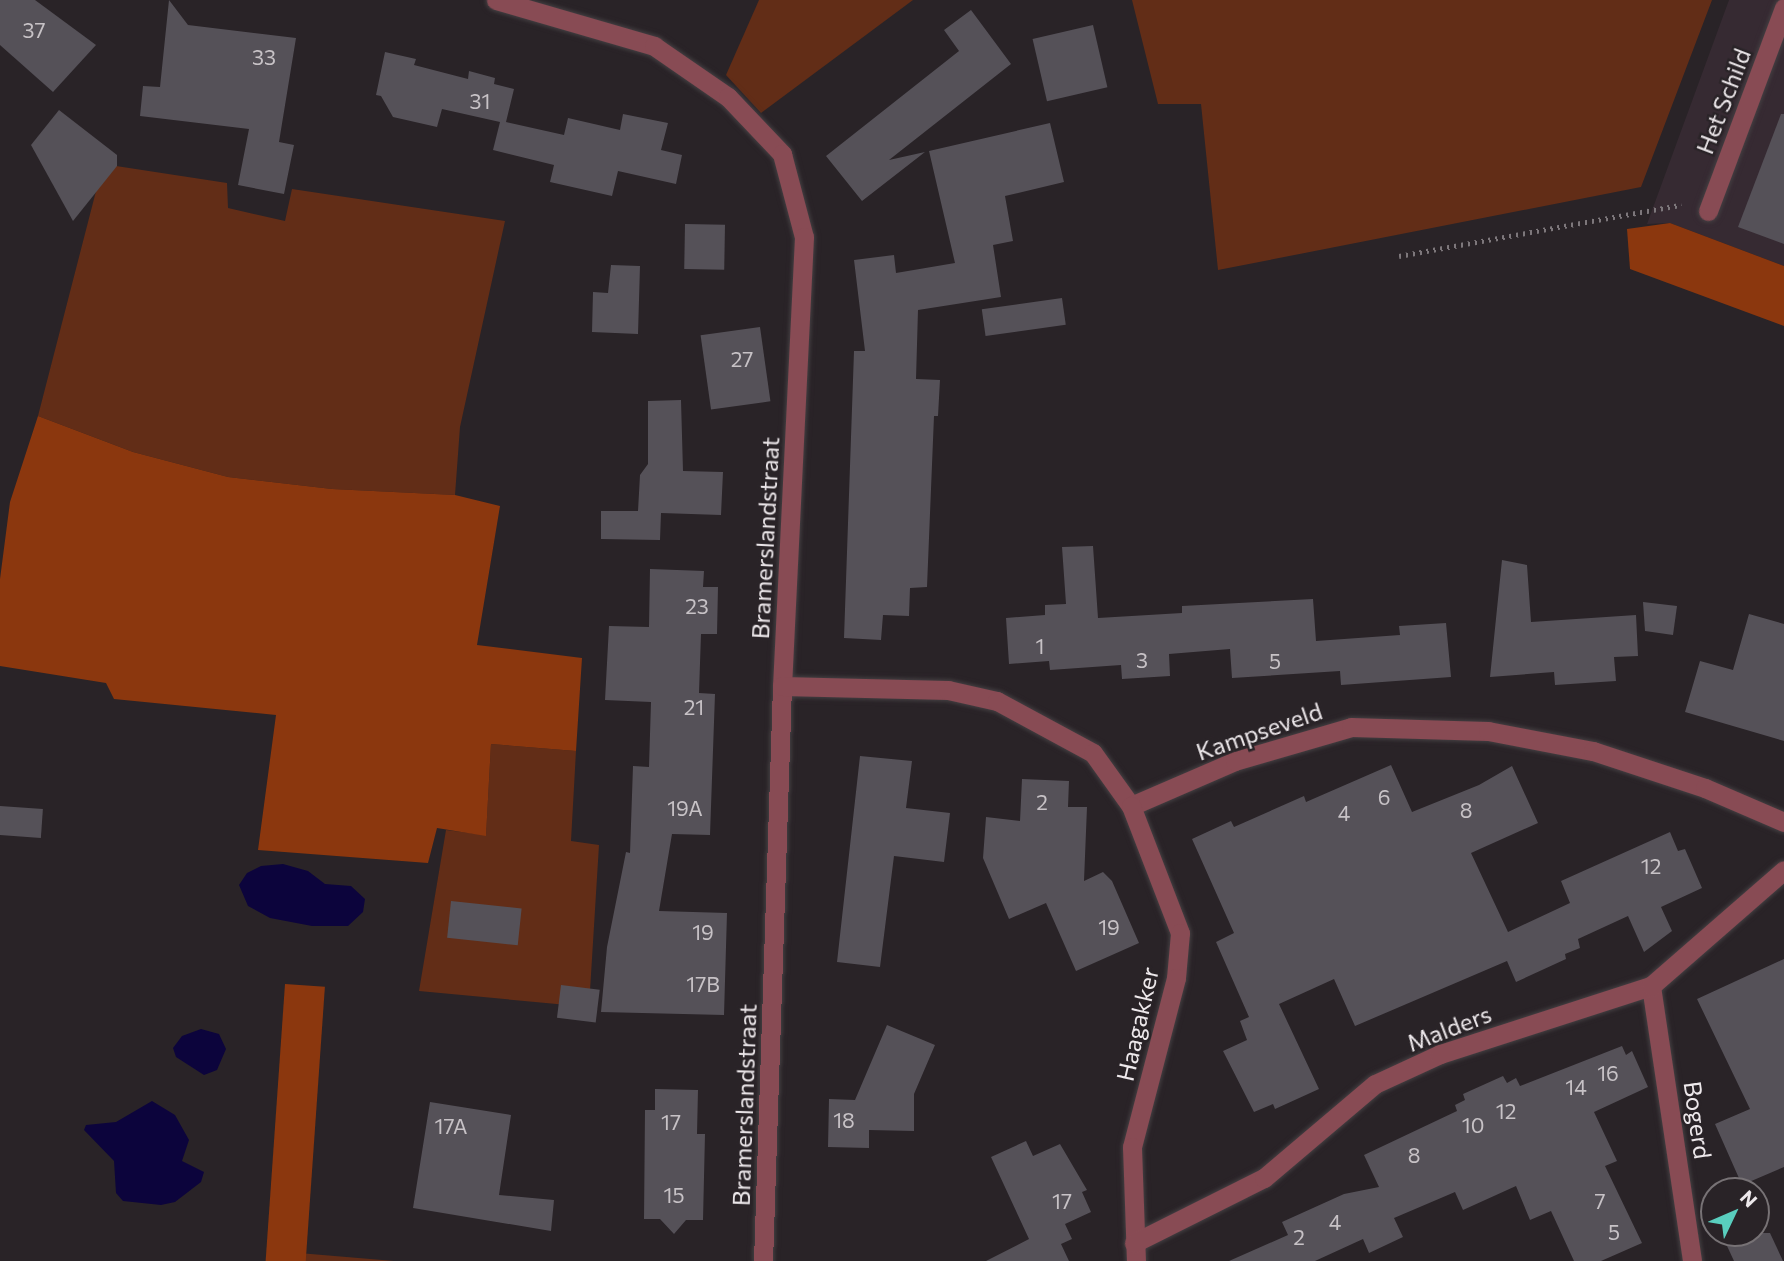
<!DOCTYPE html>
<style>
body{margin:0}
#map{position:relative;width:1784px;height:1261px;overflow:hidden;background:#292327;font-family:Commissioner,sans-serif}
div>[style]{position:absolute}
.built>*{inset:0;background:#362a32}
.green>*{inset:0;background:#622d17}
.forest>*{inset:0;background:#8b370e;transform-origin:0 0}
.water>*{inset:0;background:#0c043c}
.building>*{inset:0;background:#555158;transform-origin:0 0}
.path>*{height:4.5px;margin-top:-2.25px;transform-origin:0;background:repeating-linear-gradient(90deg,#7d777b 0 2px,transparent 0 7px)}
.roads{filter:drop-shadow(0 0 2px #443f42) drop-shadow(0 0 2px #443f42)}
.minor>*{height:19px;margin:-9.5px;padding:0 9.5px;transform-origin:9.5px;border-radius:9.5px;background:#884b54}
span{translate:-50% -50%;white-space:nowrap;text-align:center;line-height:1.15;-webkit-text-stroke:5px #292327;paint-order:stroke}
.number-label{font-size:21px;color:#c7c2c6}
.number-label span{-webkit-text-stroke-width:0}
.street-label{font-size:24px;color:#ede8eb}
.north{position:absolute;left:1700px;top:1177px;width:70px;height:70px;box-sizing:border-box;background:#292327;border:2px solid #777275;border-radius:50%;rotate:46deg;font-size:19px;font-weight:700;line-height:28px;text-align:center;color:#ede8eb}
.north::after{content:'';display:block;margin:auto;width:24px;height:32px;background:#59cebe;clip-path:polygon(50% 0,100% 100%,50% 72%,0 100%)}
</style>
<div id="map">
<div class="built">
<div style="clip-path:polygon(1729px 0,1784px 0,1784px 266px,1670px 223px,1647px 224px)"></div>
</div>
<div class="green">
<div style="clip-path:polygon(759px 0,913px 0,761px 113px,726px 75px)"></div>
<div style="clip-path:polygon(1132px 0,1712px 0,1641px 187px,1218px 270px,1201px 104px,1158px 104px)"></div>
<div style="clip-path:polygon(103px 164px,227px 183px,228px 208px,285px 221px,292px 189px,505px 221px,460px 427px,455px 495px,332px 489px,228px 477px,133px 452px,38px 416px)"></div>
<div style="clip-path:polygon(491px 744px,576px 751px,571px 841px,599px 845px,589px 1007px,419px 991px,446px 830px,486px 835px)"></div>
<div style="clip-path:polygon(287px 1252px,394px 1261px,286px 1261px)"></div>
</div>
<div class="forest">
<div style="clip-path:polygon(1670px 223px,1784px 266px,1784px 326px,1630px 269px,1627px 229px)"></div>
<div style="clip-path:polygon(38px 416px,133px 452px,228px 477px,332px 489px,455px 495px,500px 506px,477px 645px,582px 658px,576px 751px,491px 744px,486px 836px,437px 828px,428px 863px,258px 850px,276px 715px,114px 699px,106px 683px,0 666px,0 579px,10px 502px)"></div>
<div style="left:285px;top:984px;width:40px;height:280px;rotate:4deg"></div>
</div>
<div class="water">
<div style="clip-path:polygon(283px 864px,308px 871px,325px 884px,351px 886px,365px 899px,363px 912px,348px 926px,312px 926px,270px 918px,248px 906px,239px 885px,247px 873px,261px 866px)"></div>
<div style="clip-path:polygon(201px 1029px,219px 1034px,226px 1049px,217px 1070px,204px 1075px,176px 1057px,173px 1048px,182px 1036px)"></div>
<div style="clip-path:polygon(152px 1101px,175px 1115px,189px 1140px,182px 1161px,204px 1172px,201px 1182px,175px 1202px,161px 1205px,123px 1201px,116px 1193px,114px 1161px,84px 1130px,86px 1125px,116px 1122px)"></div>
</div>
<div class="building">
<div style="clip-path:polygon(0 0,35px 0,96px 45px,53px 92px,0 45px)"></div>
<div style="clip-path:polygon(169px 0,188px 25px,296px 38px,279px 142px,294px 145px,284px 194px,238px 185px,249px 129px,140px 116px,143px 86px,160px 87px)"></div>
<div style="clip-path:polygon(971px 10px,1011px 64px,889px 160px,925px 152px,862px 201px,826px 156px,959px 51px,944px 30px)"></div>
<div style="left:1093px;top:25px;width:64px;height:62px;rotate:77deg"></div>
<div style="clip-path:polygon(385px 52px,416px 59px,414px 65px,468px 79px,469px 71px,495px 78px,494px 84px,514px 89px,506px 122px,564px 135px,568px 118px,620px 130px,623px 114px,668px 123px,661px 150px,682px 155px,676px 184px,618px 171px,612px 196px,550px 182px,554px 165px,493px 150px,500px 122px,442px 109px,437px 127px,393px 117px,381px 96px,376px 95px)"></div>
<div style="clip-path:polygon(59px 110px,117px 155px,117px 166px,73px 221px,31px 145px)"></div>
<div style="clip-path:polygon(1781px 114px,1784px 114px,1784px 244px,1738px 227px)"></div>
<div style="clip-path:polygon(1050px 123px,1064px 182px,1005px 196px,1013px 241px,993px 245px,1001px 297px,918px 310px,916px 379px,940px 380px,938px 416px,934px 416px,927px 587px,910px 588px,909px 616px,883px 615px,881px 640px,844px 638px,854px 351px,865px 351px,854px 260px,894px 255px,896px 273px,955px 263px,929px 151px)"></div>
<div style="left:685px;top:224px;width:40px;height:45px;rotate:1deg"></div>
<div style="clip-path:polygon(611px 265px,640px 266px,638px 334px,592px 332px,593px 292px,608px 293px)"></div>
<div style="left:1062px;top:298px;width:27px;height:81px;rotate:82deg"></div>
<div style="left:760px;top:327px;width:75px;height:60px;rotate:82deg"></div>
<div style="clip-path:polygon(681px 400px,683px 471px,723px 472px,721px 515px,661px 513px,660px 540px,601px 539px,601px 511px,638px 511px,640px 475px,648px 464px,648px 401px)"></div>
<div style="clip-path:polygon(1093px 546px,1098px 618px,1182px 613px,1182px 606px,1313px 599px,1316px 641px,1400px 635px,1399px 626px,1446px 623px,1451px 677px,1341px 685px,1340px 671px,1232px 678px,1230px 649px,1169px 654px,1170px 676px,1122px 679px,1121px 665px,1050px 670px,1049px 661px,1009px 664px,1006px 618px,1045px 615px,1045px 605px,1066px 604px,1062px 547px)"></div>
<div style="clip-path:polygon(1502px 560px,1527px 565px,1531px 622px,1636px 615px,1638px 656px,1614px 657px,1616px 681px,1555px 685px,1554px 672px,1490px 677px)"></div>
<div style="clip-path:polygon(650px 569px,704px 571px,703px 587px,718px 587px,717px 634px,701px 634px,699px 693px,715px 694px,710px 835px,672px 834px,659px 911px,727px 913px,724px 1015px,601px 1012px,607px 947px,626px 852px,630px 853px,633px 766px,649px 767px,651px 702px,605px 700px,609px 626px,649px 627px)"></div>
<div style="clip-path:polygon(1643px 602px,1677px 606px,1673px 635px,1645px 631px)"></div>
<div style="clip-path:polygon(1749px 614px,1784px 624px,1784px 741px,1685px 712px,1700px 661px,1733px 670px)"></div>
<div style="clip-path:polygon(860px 756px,912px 761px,906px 808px,950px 813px,944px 862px,894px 856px,880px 967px,837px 962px)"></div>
<div style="clip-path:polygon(1391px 765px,1412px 812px,1479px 785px,1512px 766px,1538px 823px,1471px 853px,1508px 932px,1570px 903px,1561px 881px,1670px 832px,1678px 851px,1685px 849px,1702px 888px,1661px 907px,1672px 931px,1644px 952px,1628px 916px,1578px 939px,1580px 948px,1565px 954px,1566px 959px,1516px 982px,1507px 961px,1355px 1026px,1334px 979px,1279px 1004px,1319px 1089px,1275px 1109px,1273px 1104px,1254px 1112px,1223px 1051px,1247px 1040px,1240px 1021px,1249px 1017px,1216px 942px,1234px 933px,1192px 839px,1231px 821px,1234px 827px,1304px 796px,1306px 802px)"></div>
<div style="clip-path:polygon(1022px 779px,1069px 781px,1068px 807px,1087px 807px,1084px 881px,1103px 872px,1112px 881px,1139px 943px,1076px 971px,1046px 903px,1009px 919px,983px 858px,986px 817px,1020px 821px)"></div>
<div style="left:0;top:806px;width:43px;height:29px;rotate:4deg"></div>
<div style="left:451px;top:901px;width:71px;height:37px;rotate:6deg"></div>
<div style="clip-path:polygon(1784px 959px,1784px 1167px,1742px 1185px,1715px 1124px,1750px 1109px,1697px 999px)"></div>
<div style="left:561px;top:985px;width:39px;height:33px;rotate:7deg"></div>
<div style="clip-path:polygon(887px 1025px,935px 1045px,914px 1094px,914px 1131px,869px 1130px,869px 1148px,828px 1147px,829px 1099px,855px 1100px)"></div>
<div style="clip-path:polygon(1622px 1046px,1626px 1055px,1632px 1051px,1648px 1087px,1594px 1112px,1617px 1161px,1605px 1166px,1642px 1243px,1601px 1261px,1574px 1261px,1551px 1211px,1530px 1220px,1516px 1186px,1463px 1210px,1455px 1192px,1394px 1218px,1403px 1237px,1369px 1253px,1363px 1239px,1315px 1261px,1229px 1261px,1288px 1235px,1282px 1222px,1344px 1194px,1379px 1187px,1364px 1155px,1457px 1111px,1455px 1105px,1465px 1100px,1463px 1094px,1503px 1076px,1507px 1083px,1516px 1078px,1520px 1086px)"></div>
<div style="clip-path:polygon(655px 1089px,698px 1090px,697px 1134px,705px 1134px,703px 1220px,686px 1220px,674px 1234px,660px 1219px,644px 1219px,645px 1110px,655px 1110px)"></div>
<div style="clip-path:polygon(430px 1102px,511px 1115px,499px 1195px,554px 1200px,551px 1231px,413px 1208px)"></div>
<div style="clip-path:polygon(1026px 1141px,1033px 1156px,1060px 1144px,1087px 1190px,1082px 1192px,1091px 1212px,1065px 1224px,1072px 1239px,1061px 1244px,1069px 1261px,986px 1261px,1029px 1239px,991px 1157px)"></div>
<div style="clip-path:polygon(1721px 1233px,1770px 1233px,1783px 1261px,1734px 1261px)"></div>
</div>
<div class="path">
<div style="left:1399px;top:256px;width:287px;rotate:-10.3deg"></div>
</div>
<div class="roads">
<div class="minor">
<div style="left:496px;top:0;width:165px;rotate:16.2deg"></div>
<div style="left:654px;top:46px;width:90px;rotate:34.6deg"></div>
<div style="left:728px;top:97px;width:79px;rotate:46.5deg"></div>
<div style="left:782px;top:154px;width:86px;rotate:75.2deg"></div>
<div style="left:804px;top:237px;width:450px;rotate:92.8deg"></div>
<div style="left:782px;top:686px;width:575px;rotate:91.89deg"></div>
<div style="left:1708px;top:211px;width:217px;rotate:-69.5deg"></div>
<div style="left:782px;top:686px;width:166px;rotate:1.4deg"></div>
<div style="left:948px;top:690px;width:50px;rotate:12.7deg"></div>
<div style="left:997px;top:701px;width:109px;rotate:28.4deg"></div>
<div style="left:1093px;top:753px;width:65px;rotate:54.4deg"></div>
<div style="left:1131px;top:806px;width:113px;rotate:-23.4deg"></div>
<div style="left:1235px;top:761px;width:121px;rotate:-16.3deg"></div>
<div style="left:1351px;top:727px;width:137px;rotate:1.7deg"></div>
<div style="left:1488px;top:731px;width:107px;rotate:10.8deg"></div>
<div style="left:1593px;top:751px;width:118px;rotate:18.3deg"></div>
<div style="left:1705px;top:788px;width:86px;rotate:23.3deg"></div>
<div style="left:1131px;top:806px;width:136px;rotate:68.9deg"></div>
<div style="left:1180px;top:933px;width:45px;rotate:95.1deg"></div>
<div style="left:1176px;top:978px;width:175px;rotate:104.6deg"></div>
<div style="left:1132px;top:1147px;width:114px;rotate:88deg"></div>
<div style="left:1651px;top:986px;width:278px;rotate:81.5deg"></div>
<div style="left:1134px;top:1243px;width:145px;rotate:-26.6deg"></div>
<div style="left:1264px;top:1178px;width:145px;rotate:-40.3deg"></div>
<div style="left:1375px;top:1084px;width:72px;rotate:-24.8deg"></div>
<div style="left:1440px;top:1054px;width:222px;rotate:-17.9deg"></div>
<div style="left:1651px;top:986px;width:176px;rotate:-41.1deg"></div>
</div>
</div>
<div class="number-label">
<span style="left:34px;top:30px">37</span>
<span style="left:264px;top:57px">33</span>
<span style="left:480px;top:101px">31</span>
<span style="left:742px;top:359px">27</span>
<span style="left:697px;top:606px">23</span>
<span style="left:1040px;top:646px">1</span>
<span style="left:1142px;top:660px">3</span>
<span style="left:1275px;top:661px">5</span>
<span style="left:694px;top:707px">21</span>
<span style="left:1384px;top:797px">6</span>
<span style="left:1042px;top:802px">2</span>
<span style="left:685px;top:808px">19A</span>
<span style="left:1466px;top:810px">8</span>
<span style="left:1344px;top:813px">4</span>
<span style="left:1651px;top:866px">12</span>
<span style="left:1109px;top:927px">19</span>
<span style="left:703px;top:932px">19</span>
<span style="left:703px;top:984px">17B</span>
<span style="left:1608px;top:1073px">16</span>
<span style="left:1576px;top:1087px">14</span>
<span style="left:1506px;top:1111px">12</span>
<span style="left:844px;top:1120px">18</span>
<span style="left:671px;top:1122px">17</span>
<span style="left:1473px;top:1125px">10</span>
<span style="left:451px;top:1126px">17A</span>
<span style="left:1414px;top:1155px">8</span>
<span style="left:674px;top:1195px">15</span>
<span style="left:1062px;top:1201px">17</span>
<span style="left:1600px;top:1201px">7</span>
<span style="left:1335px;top:1222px">4</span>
<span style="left:1614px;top:1232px">5</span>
<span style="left:1299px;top:1237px">2</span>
</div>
<div class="street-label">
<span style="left:1723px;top:101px;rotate:-69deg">Het Schild</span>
<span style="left:765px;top:538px;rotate:-87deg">Bramerslandstraat</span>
<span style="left:1259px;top:731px;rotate:-19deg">Kampseveld</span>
<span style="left:1137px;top:1024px;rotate:-77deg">Haagakker</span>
<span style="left:1449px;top:1028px;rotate:-21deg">Malders</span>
<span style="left:744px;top:1105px;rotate:-88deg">Bramerslandstraat</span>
<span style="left:1698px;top:1120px;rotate:82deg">Bogerd</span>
</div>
<div class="north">N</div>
</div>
